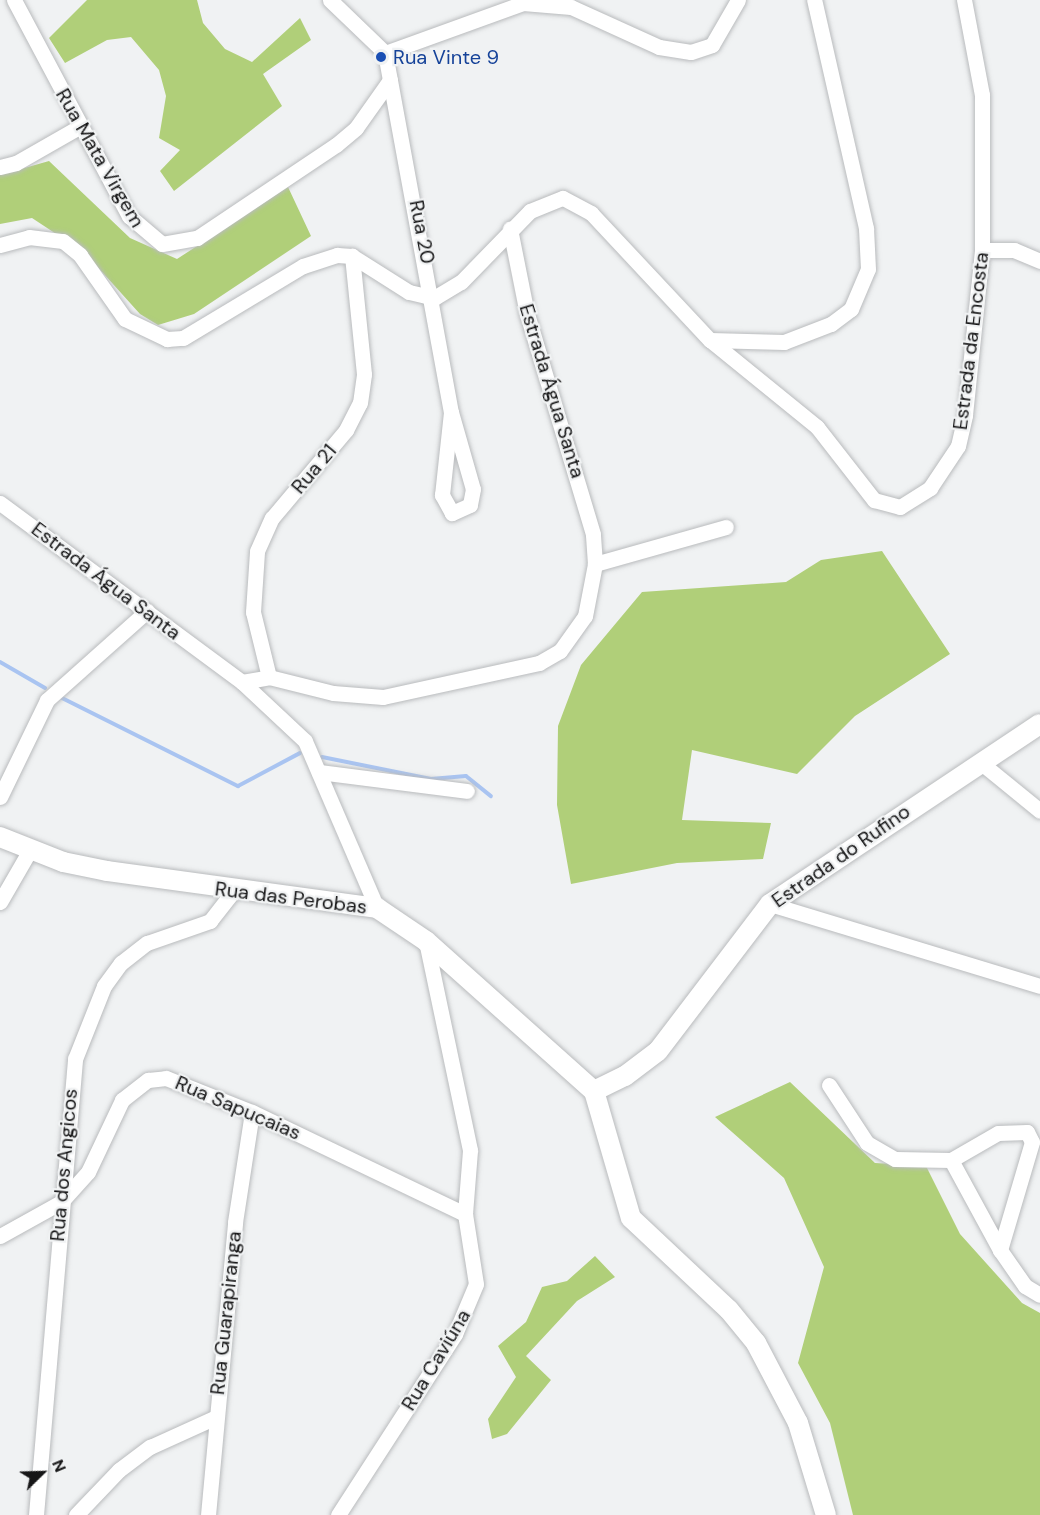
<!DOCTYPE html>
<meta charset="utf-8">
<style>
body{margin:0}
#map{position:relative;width:1040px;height:1515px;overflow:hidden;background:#f0f2f3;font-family:"DM Sans",sans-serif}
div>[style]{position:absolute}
.forest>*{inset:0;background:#b0cf79}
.stream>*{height:4px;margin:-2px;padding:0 2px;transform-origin:2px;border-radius:2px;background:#a9c4f1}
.roads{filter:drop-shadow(0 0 2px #b9bbbd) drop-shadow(0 0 2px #b9bbbd)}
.minor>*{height:15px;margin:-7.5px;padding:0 7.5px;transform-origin:7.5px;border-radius:7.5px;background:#fff}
.tertiary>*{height:20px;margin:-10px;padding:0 10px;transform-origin:10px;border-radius:10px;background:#fff}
.dots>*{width:16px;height:16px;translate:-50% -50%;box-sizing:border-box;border:3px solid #f0f2f3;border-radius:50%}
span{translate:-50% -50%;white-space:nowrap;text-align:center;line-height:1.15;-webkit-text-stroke:4.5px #f0f2f3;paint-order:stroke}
.transit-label{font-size:20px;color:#164399}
.left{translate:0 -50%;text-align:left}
.street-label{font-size:20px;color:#161617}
.north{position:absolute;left:12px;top:1443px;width:60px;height:60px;-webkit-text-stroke:4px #f0f2f3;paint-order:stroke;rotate:67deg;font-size:16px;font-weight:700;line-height:24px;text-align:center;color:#161617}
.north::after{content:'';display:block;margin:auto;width:21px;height:27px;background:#161617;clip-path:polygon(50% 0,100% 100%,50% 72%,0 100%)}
</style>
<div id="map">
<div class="forest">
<div style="clip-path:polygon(87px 0,197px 0,203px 23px,225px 49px,252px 62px,300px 18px,311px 40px,263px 74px,282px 106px,174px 191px,160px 171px,180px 150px,159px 138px,166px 96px,159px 70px,131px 37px,107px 40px,65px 63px,49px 38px)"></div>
<div style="clip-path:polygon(49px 161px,130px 238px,177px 259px,288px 187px,311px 236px,194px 314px,158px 325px,140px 314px,85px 253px,32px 218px,0 224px,0 175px)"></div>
<div style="clip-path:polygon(882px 551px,950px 654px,855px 716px,797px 774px,692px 750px,682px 820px,771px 823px,763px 859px,677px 863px,571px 884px,557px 805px,558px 726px,581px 665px,642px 592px,786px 582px,821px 560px)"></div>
<div style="clip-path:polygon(790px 1082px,875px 1163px,926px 1166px,960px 1234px,1022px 1303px,1040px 1313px,1040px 1515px,853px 1515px,830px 1423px,798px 1363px,824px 1267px,784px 1178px,715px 1117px)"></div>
<div style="clip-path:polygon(595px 1256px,615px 1277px,577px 1301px,526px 1356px,551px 1380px,507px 1434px,492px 1439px,488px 1419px,516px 1377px,498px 1346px,526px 1322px,542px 1287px,567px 1281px)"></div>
</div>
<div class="stream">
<div style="left:0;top:662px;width:52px;rotate:30deg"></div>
<div style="left:62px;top:698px;width:197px;rotate:26.6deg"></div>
<div style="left:238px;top:786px;width:70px;rotate:-28deg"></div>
<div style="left:322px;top:757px;width:111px;rotate:11.4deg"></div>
<div style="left:431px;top:779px;width:35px;rotate:-5deg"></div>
<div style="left:466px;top:776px;width:32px;rotate:39deg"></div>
</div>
<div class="roads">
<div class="minor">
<div style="left:14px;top:0;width:245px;rotate:62deg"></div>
<div style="left:129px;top:216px;width:43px;rotate:40.3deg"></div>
<div style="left:162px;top:244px;width:36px;rotate:-10deg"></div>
<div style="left:197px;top:238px;width:167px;rotate:-33.8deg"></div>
<div style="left:336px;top:145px;width:26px;rotate:-40deg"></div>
<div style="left:356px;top:128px;width:59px;rotate:-54.7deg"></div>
<div style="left:330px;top:0;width:76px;rotate:43.9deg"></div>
<div style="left:385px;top:53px;width:147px;rotate:-19.9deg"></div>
<div style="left:523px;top:3px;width:48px;rotate:4.8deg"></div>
<div style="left:571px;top:7px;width:97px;rotate:24.4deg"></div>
<div style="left:659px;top:47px;width:32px;rotate:9deg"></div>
<div style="left:691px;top:52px;width:22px;rotate:-18deg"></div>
<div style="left:712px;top:45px;width:52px;rotate:-60deg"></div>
<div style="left:385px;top:53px;width:365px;rotate:79.6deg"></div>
<div style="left:451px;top:412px;width:80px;rotate:74.1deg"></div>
<div style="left:473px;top:489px;width:16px;rotate:101deg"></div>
<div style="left:470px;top:505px;width:20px;rotate:156deg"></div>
<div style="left:452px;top:513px;width:21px;rotate:-119deg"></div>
<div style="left:442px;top:495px;width:83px;rotate:-83.8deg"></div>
<div style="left:0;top:167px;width:16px;rotate:-14deg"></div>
<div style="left:16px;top:163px;width:73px;rotate:-29.7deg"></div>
<div style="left:0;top:245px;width:30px;rotate:-15deg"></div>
<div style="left:29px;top:237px;width:34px;rotate:7deg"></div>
<div style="left:63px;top:241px;width:22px;rotate:39deg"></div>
<div style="left:80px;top:255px;width:78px;rotate:54.9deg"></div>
<div style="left:125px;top:319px;width:47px;rotate:25.5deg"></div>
<div style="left:167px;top:339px;width:16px;rotate:-4deg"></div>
<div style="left:183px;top:338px;width:140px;rotate:-31deg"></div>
<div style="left:303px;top:266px;width:36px;rotate:-18deg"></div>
<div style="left:337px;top:255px;width:15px;rotate:4deg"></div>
<div style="left:352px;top:256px;width:67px;rotate:32.3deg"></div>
<div style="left:409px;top:292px;width:26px;rotate:13deg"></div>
<div style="left:434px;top:298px;width:31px;rotate:-31deg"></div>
<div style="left:461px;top:282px;width:99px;rotate:-45.8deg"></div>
<div style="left:530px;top:211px;width:35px;rotate:-22deg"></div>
<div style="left:563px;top:198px;width:32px;rotate:28deg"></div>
<div style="left:591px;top:213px;width:174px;rotate:46.9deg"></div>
<div style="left:710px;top:340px;width:74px;rotate:1.5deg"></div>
<div style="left:784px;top:342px;width:50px;rotate:-21deg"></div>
<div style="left:831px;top:324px;width:25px;rotate:-37deg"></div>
<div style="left:851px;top:309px;width:43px;rotate:-67deg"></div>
<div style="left:868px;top:269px;width:41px;rotate:-92.8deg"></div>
<div style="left:866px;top:228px;width:234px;rotate:-102.8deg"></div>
<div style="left:982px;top:250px;width:32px"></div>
<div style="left:1014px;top:250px;width:28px;rotate:23deg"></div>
<div style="left:710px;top:340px;width:138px;rotate:39.1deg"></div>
<div style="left:817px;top:427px;width:93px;rotate:52deg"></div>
<div style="left:874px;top:500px;width:27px;rotate:15deg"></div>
<div style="left:900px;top:507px;width:36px;rotate:-32deg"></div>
<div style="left:930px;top:488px;width:50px;rotate:-56.3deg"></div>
<div style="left:958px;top:446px;width:32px;rotate:-77deg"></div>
<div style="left:965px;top:415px;width:166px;rotate:-84.1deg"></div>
<div style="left:982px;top:250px;width:155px;rotate:-90deg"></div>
<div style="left:982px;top:95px;width:97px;rotate:-100.7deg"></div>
<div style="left:0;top:503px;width:301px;rotate:36.5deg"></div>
<div style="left:242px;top:682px;width:27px;rotate:-10deg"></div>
<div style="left:269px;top:677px;width:66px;rotate:14deg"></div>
<div style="left:333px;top:693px;width:50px;rotate:4.6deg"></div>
<div style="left:383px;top:697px;width:160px;rotate:-12.3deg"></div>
<div style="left:539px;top:663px;width:24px;rotate:-30deg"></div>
<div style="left:560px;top:651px;width:43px;rotate:-54.5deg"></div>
<div style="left:585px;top:616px;width:53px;rotate:-79.1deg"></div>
<div style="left:595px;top:564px;width:30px;rotate:-94deg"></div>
<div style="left:593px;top:534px;width:230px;rotate:-106.7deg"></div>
<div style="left:527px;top:314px;width:87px;rotate:-101.3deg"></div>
<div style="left:595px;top:564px;width:136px;rotate:-15.8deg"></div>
<div style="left:269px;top:677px;width:67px;rotate:-103.8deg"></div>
<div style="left:253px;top:612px;width:61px;rotate:-86.2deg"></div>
<div style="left:257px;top:551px;width:36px;rotate:-66deg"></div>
<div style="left:272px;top:518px;width:115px;rotate:-49.9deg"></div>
<div style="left:346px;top:430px;width:30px;rotate:-63deg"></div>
<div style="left:360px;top:403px;width:29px;rotate:-82deg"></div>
<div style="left:364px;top:374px;width:119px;rotate:-95.8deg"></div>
<div style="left:242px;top:682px;width:86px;rotate:43.1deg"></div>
<div style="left:305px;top:741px;width:182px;rotate:66.7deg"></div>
<div style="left:980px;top:762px;width:77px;rotate:39.2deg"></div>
<div style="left:319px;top:772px;width:149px;rotate:7.3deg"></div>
<div style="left:0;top:797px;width:108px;rotate:-64.1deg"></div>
<div style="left:47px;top:700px;width:134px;rotate:-41.7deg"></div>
<div style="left:0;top:902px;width:60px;rotate:-60deg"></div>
<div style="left:770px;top:904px;width:282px;rotate:16.9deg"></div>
<div style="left:829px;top:1085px;width:69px;rotate:56.8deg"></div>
<div style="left:867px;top:1143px;width:32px;rotate:30deg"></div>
<div style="left:895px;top:1159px;width:56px;rotate:1deg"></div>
<div style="left:951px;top:1160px;width:54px;rotate:-29.9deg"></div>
<div style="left:998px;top:1133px;width:29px;rotate:-2deg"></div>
<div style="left:1027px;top:1132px;width:11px;rotate:63deg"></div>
<div style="left:1032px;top:1142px;width:113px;rotate:106.5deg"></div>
<div style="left:951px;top:1160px;width:102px;rotate:61.4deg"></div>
<div style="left:1000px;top:1250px;width:44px;rotate:55.2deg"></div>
<div style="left:1025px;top:1286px;width:17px;rotate:31deg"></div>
<div style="left:0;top:1236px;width:70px;rotate:-29.1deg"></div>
<div style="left:61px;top:1202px;width:40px;rotate:-48deg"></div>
<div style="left:88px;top:1172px;width:80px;rotate:-64.7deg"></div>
<div style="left:122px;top:1100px;width:33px;rotate:-38deg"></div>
<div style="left:148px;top:1080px;width:18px;rotate:-6deg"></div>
<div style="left:166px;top:1078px;width:92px;rotate:21.6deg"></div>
<div style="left:252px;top:1112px;width:236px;rotate:25.6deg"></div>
<div style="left:36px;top:1515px;width:458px;rotate:-85.1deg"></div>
<div style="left:75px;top:1059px;width:79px;rotate:-68.3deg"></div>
<div style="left:104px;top:986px;width:29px;rotate:-54deg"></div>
<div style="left:121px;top:963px;width:33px;rotate:-38deg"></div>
<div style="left:147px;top:943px;width:67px;rotate:-19.2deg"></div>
<div style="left:210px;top:921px;width:37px;rotate:-52deg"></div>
<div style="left:76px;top:1515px;width:62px;rotate:-46.3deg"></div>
<div style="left:119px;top:1470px;width:39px;rotate:-37deg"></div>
<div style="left:150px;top:1447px;width:72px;rotate:-24.4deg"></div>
<div style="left:208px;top:1515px;width:294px;rotate:-84.7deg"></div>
<div style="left:235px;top:1222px;width:111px;rotate:-81.2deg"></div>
<div style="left:338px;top:1515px;width:216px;rotate:-57.1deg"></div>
<div style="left:455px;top:1334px;width:54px;rotate:-67.2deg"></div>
<div style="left:476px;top:1284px;width:71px;rotate:-98.9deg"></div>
<div style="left:465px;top:1214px;width:64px;rotate:-85.5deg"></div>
<div style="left:470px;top:1150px;width:214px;rotate:-101.9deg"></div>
</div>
<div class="tertiary">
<div style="left:0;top:837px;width:68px;rotate:21.6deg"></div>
<div style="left:63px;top:862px;width:45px;rotate:11.6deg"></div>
<div style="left:107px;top:871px;width:273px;rotate:7.8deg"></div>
<div style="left:377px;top:908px;width:59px;rotate:34deg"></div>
<div style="left:426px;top:941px;width:225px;rotate:41.8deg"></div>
<div style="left:594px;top:1091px;width:34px;rotate:-26deg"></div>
<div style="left:625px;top:1076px;width:41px;rotate:-37.1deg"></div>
<div style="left:658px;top:1051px;width:185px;rotate:-52.7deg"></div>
<div style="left:770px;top:904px;width:324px;rotate:-33.7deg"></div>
<div style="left:594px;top:1091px;width:132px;rotate:73.8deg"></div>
<div style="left:631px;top:1218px;width:134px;rotate:43.2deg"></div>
<div style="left:729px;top:1310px;width:43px;rotate:50.7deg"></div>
<div style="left:756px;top:1343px;width:90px;rotate:62.3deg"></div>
<div style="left:798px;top:1423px;width:96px;rotate:73.1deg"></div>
</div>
</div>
<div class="dots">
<div style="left:381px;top:57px;background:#1a4fb4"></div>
</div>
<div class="transit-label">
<span class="left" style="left:393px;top:57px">Rua Vinte 9</span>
</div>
<div class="street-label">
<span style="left:100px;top:158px;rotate:60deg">Rua Mata Virgem</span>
<span style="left:422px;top:232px;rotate:79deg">Rua 20</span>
<span style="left:971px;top:341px;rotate:-83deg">Estrada da Encosta</span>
<span style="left:552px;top:391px;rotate:73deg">Estrada Água Santa</span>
<span style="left:314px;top:469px;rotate:-50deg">Rua 21</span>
<span style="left:106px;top:581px;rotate:37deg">Estrada Água Santa</span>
<span style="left:841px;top:856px;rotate:-35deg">Estrada do Rufino</span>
<span style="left:291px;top:898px;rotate:7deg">Rua das Perobas</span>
<span style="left:238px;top:1108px;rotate:23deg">Rua Sapucaias</span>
<span style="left:64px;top:1165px;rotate:-85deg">Rua dos Angicos</span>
<span style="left:226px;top:1313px;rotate:-84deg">Rua Guarapiranga</span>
<span style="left:436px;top:1360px;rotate:-59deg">Rua Caviúna</span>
</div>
<div class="north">N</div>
</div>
